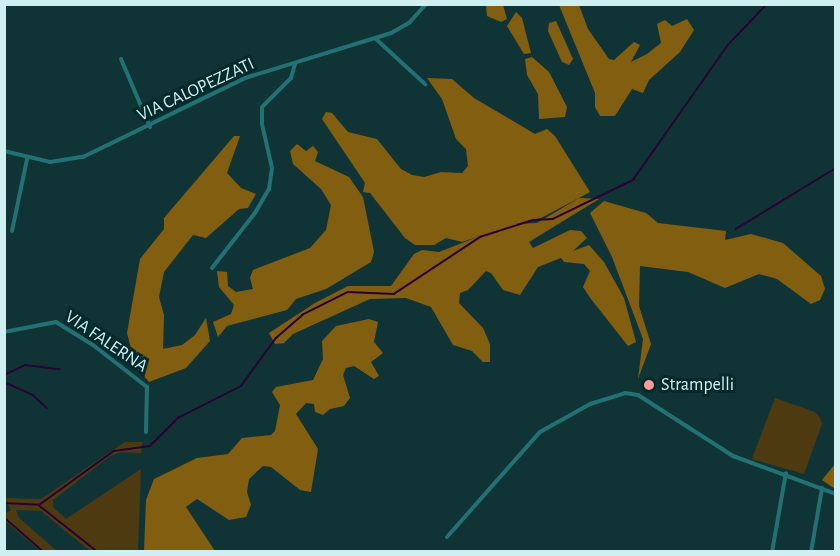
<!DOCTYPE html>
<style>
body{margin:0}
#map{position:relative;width:840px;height:556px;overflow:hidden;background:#103436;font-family:"Alegreya Sans",sans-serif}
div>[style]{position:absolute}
.green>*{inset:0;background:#4e3a11}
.forest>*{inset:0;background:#825e11}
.stream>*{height:1.5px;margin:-0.75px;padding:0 0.75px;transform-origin:0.75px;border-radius:0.75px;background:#2b0133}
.minor>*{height:4px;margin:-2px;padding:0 2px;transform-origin:2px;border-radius:2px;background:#227175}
.dots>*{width:16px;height:16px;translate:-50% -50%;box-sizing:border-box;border:3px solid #052a2c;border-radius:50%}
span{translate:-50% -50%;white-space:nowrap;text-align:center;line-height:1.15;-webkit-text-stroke:6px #052a2c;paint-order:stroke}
.street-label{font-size:18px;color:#cfeff1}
.poi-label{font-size:18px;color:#cfeff1}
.left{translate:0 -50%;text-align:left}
.frame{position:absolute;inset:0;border:6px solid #cfeff1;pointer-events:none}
</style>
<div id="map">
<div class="green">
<div style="clip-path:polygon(775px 398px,815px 412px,820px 418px,822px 424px,804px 474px,752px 459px)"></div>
<div style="clip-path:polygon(125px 442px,142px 442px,141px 453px,121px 452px,110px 456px,53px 500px,53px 507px,66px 519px,141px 469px,138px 551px,90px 551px,41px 511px,16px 510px,19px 518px,57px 551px,40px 551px,5px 521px,5px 514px,11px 510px,5px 498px,41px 499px)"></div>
</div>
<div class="forest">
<div style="clip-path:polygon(486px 5px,503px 5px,507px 19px,501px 22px,487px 16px)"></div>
<div style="clip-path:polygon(559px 5px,579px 5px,588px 29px,609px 59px,614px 60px,634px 42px,640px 45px,631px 62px,647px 54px,661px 43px,657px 24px,665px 20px,672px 26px,687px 19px,694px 30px,680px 52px,649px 80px,643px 93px,632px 89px,615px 116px,600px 116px,595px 107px,595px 93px)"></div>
<div style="clip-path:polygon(516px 12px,522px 18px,531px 53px,524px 54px,507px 26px)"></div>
<div style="clip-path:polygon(556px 21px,573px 59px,569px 65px,562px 62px,548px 31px,549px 23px)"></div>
<div style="clip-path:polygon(532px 57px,549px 72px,567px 107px,565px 117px,539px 119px,538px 94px,527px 75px,525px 59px)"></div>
<div style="clip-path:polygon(427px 78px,452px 79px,474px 98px,535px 134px,547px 129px,555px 136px,590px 192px,541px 218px,515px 224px,537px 223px,579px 198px,599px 199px,529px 242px,533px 248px,570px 230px,581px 231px,587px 238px,573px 251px,589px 245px,604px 262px,624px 298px,636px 342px,628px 346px,591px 299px,583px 287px,590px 271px,584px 264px,564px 262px,561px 258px,538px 267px,520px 295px,503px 290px,491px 273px,486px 271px,468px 290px,460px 293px,459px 303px,483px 328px,490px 344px,490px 362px,483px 362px,472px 351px,453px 345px,431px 307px,406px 298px,370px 299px,293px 334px,284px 343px,275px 344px,269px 333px,315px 303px,348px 286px,391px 286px,414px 254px,422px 250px,439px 252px,480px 236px,462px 242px,446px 238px,434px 245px,415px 245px,405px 238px,370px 193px,363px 192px,365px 183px,322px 119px,326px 112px,332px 113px,348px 132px,377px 139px,401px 169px,412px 175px,424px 177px,441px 172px,462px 173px,468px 166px,466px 149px,456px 139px,442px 99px)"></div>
<div style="clip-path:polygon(234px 136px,240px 136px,227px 173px,241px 188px,256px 194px,248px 208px,239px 209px,206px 238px,193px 235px,164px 272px,159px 297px,164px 315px,163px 349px,182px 345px,195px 335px,206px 318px,210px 341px,186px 368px,149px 382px,136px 367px,127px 333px,140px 259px,164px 229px,164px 218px)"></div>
<div style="clip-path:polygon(297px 144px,306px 151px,313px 146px,318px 152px,315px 161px,349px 177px,363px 197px,374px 252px,371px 262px,326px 289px,296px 299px,287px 310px,227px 326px,218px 337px,213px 322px,231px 314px,234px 305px,219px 287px,217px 271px,227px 272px,228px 286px,236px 292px,253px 289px,250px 278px,253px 270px,310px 248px,326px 230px,331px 205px,321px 189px,293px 164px,290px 151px)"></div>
<div style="clip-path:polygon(604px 201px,646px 213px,658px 223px,726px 231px,725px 240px,751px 234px,783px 243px,821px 276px,825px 289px,820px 300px,811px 304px,777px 279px,759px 274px,725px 288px,688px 272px,640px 266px,639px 306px,651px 344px,638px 379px,643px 339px,612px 257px,590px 213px)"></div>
<div style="clip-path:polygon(369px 319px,378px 322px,374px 342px,383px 353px,371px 362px,379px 376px,374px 379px,354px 366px,346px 368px,343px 375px,350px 398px,344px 406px,330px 409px,323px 415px,315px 412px,314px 404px,306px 403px,296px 414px,318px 449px,311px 492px,300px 490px,271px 467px,263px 466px,249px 479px,247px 492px,251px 505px,246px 517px,229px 520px,197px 499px,186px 507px,215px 551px,144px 551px,146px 500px,154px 479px,197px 458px,228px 454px,242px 438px,271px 435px,275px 431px,280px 405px,272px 392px,276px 387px,313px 380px,323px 359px,322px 341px,336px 326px)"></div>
<div style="clip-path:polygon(835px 464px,835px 489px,822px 480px)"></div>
</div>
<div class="stream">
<div style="left:736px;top:229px;width:117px;rotate:-31.4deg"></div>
<div style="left:4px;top:375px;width:23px;rotate:-25deg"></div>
<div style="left:25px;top:365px;width:35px;rotate:7deg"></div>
<div style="left:4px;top:382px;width:32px;rotate:24deg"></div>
<div style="left:33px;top:395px;width:19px;rotate:43deg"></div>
<div style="left:4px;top:503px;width:35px;rotate:3deg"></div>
<div style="left:39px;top:505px;width:92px;rotate:-35.8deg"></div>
<div style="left:114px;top:451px;width:36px;rotate:-8deg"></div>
<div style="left:150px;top:446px;width:40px;rotate:-45deg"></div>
<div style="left:178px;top:418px;width:71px;rotate:-26.9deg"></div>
<div style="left:241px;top:386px;width:59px;rotate:-53.9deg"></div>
<div style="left:276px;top:338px;width:35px;rotate:-41deg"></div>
<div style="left:302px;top:315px;width:51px;rotate:-26.6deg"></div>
<div style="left:348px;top:292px;width:46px;rotate:2.5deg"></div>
<div style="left:394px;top:294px;width:103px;rotate:-33.5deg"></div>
<div style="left:480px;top:237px;width:56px;rotate:-17.8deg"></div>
<div style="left:533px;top:220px;width:20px;rotate:-3deg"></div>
<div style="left:553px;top:219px;width:89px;rotate:-26deg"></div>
<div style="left:633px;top:180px;width:165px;rotate:-54.9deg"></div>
<div style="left:728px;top:45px;width:57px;rotate:-46.4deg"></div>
<div style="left:40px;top:506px;width:74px;rotate:38.4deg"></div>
<div style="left:4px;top:517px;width:53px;rotate:41.2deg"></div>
</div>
<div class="minor">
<div style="left:376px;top:39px;width:67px;rotate:42.6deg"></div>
<div style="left:121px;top:59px;width:74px;rotate:66.9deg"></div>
<div style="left:4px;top:151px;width:47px;rotate:13.4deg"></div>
<div style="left:50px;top:162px;width:33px;rotate:-9deg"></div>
<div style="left:83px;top:157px;width:180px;rotate:-26deg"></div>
<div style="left:245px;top:78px;width:153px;rotate:-17.1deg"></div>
<div style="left:391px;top:33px;width:21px;rotate:-29deg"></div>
<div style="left:409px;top:23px;width:25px;rotate:-48deg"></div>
<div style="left:12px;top:231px;width:74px;rotate:-78.2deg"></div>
<div style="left:212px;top:268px;width:70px;rotate:-52deg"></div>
<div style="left:255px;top:213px;width:28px;rotate:-60deg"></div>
<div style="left:269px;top:189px;width:21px;rotate:-82deg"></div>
<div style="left:272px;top:168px;width:45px;rotate:-102.8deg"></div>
<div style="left:262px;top:124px;width:17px;rotate:-90deg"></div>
<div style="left:262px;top:107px;width:41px;rotate:-45deg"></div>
<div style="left:291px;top:78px;width:15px;rotate:-74deg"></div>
<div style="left:4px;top:332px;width:53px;rotate:-10.9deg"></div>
<div style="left:56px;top:322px;width:44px;rotate:31.9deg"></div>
<div style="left:93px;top:345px;width:68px;rotate:37.9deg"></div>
<div style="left:147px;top:387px;width:45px;rotate:91.3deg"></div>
<div style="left:447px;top:537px;width:140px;rotate:-48.5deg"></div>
<div style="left:540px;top:432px;width:57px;rotate:-29.2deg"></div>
<div style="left:590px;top:404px;width:37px;rotate:-17deg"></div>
<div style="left:625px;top:393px;width:13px;rotate:9deg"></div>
<div style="left:638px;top:395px;width:113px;rotate:32.7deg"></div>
<div style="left:733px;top:456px;width:110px;rotate:20.3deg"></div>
<div style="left:772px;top:552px;width:80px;rotate:-80deg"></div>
<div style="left:811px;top:552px;width:65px;rotate:-80.2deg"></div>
</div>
<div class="dots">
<div style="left:649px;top:385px;background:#f59b99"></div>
</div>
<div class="street-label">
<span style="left:196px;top:90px;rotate:-25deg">VIA CALOPEZZATI</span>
<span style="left:106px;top:342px;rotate:34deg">VIA FALERNA</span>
</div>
<div class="poi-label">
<span class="left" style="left:661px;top:385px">Strampelli</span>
</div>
<div class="frame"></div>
</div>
